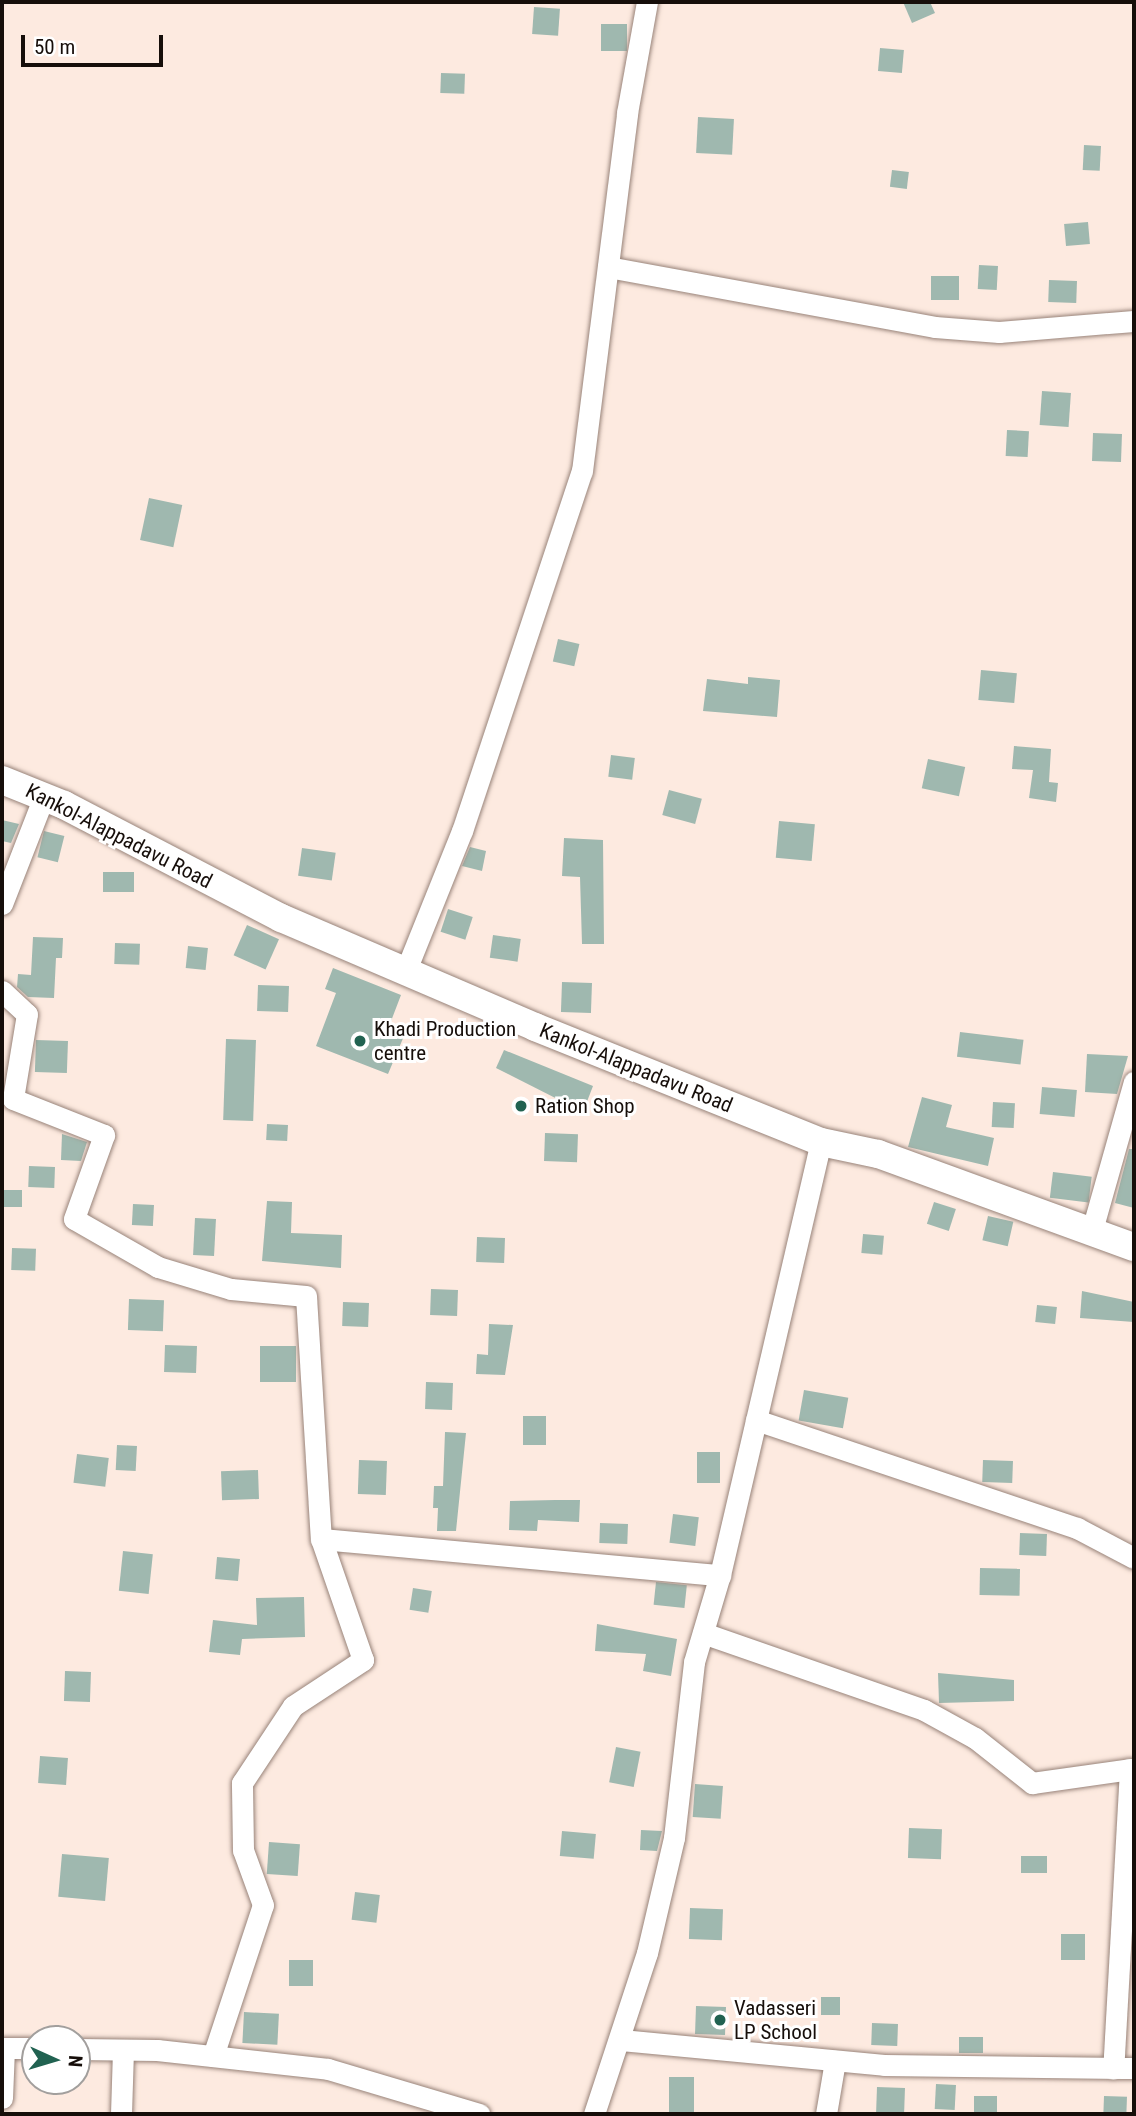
<!DOCTYPE html>
<style>
body{margin:0}
#map{position:relative;width:1136px;height:2116px;overflow:hidden;background:#fdeae0;font-family:"Roboto Condensed",sans-serif}
div>[style]{position:absolute}
.building>*{inset:0;background:#9fb8af;transform-origin:0 0}
.roads{filter:drop-shadow(0 0 2px #988379) drop-shadow(0 0 2px #988379)}
.minor>*{height:21px;margin:-10.5px;padding:0 10.5px;transform-origin:10.5px;border-radius:10.5px;background:#fff}
.major>*{height:28px;margin:-14px;padding:0 14px;transform-origin:14px;border-radius:14px;background:#fff}
.dots>*{width:19px;height:19px;translate:-50% -50%;box-sizing:border-box;border:4px solid #fff;border-radius:50%}
span{translate:-50% -50%;white-space:nowrap;text-align:center;line-height:1.15;-webkit-text-stroke:6px #fff;paint-order:stroke}
.street-label{font-size:21px;color:#160e0a}
.poi-label{font-size:21px;color:#160e0a}
.left{translate:0 -50%;text-align:left}
.frame{position:absolute;inset:0;border:4px solid #160e0a;pointer-events:none}
.north{position:absolute;left:21px;top:2025px;width:70px;height:70px;box-sizing:border-box;background:#fff;border:2px solid #a29f9d;border-radius:50%;rotate:94deg;font-size:19px;font-weight:700;line-height:28px;text-align:center;color:#160e0a}
.north::after{content:'';display:block;margin:auto;width:24px;height:32px;background:#216251;clip-path:polygon(50% 0,100% 100%,50% 72%,0 100%)}
.scale{position:absolute;left:21px;top:35px;width:142px;height:32px;box-sizing:border-box;border:4px solid #160e0a;border-top:0;padding-left:9px;font-size:21px;line-height:24px;white-space:nowrap;color:#160e0a;-webkit-text-stroke:5px #fff;paint-order:stroke}
</style>
<div id="map">
<div class="building">
<div style="clip-path:polygon(903px 2px,930px 2px,935px 13px,912px 23px)"></div>
<div style="left:534px;top:7px;width:26px;height:27px;rotate:4deg"></div>
<div style="left:601px;top:24px;width:26px;height:27px"></div>
<div style="left:880px;top:48px;width:24px;height:23px;rotate:5deg"></div>
<div style="left:441px;top:73px;width:24px;height:20px;rotate:2deg"></div>
<div style="left:698px;top:117px;width:36px;height:36px;rotate:3deg"></div>
<div style="left:1084px;top:145px;width:17px;height:25px;rotate:3deg"></div>
<div style="left:892px;top:170px;width:17px;height:17px;rotate:7deg"></div>
<div style="left:1088px;top:222px;width:22px;height:24px;rotate:85deg"></div>
<div style="left:979px;top:265px;width:19px;height:24px;rotate:3deg"></div>
<div style="left:931px;top:276px;width:28px;height:24px"></div>
<div style="left:1049px;top:280px;width:28px;height:22px;rotate:2deg"></div>
<div style="left:1042px;top:391px;width:29px;height:34px;rotate:4deg"></div>
<div style="left:1007px;top:430px;width:22px;height:26px;rotate:3deg"></div>
<div style="left:1093px;top:433px;width:29px;height:28px;rotate:2deg"></div>
<div style="left:149px;top:498px;width:34px;height:43px;rotate:12deg"></div>
<div style="left:558px;top:639px;width:22px;height:23px;rotate:13deg"></div>
<div style="left:981px;top:670px;width:36px;height:30px;rotate:5deg"></div>
<div style="clip-path:polygon(748px 677px,780px 680px,777px 717px,703px 711px,707px 679px,748px 684px)"></div>
<div style="clip-path:polygon(1014px 746px,1051px 749px,1049px 782px,1058px 783px,1056px 802px,1029px 798px,1033px 770px,1012px 769px)"></div>
<div style="left:611px;top:755px;width:24px;height:22px;rotate:7deg"></div>
<div style="left:928px;top:759px;width:38px;height:30px;rotate:12deg"></div>
<div style="left:669px;top:790px;width:34px;height:26px;rotate:15deg"></div>
<div style="clip-path:polygon(2px 820px,19px 824px,11px 843px,2px 841px)"></div>
<div style="left:779px;top:821px;width:36px;height:37px;rotate:5deg"></div>
<div style="left:44px;top:831px;width:21px;height:27px;rotate:14deg"></div>
<div style="clip-path:polygon(564px 838px,603px 840px,604px 944px,582px 944px,580px 877px,562px 876px)"></div>
<div style="clip-path:polygon(470px 847px,486px 851px,482px 871px,462px 866px)"></div>
<div style="left:302px;top:848px;width:34px;height:28px;rotate:8deg"></div>
<div style="left:103px;top:872px;width:31px;height:20px"></div>
<div style="left:448px;top:909px;width:26px;height:24px;rotate:18deg"></div>
<div style="left:247px;top:925px;width:35px;height:33px;rotate:24deg"></div>
<div style="left:493px;top:935px;width:28px;height:23px;rotate:8deg"></div>
<div style="clip-path:polygon(33px 937px,63px 938px,62px 958px,56px 958px,54px 998px,28px 997px,17px 987px,18px 974px,31px 975px)"></div>
<div style="left:115px;top:943px;width:25px;height:21px;rotate:2deg"></div>
<div style="left:188px;top:946px;width:20px;height:22px;rotate:6deg"></div>
<div style="clip-path:polygon(333px 968px,401px 995px,388px 1029px,404px 1036px,388px 1074px,316px 1046px,336px 993px,325px 989px)"></div>
<div style="left:562px;top:982px;width:30px;height:30px;rotate:2deg"></div>
<div style="left:258px;top:985px;width:31px;height:26px;rotate:2deg"></div>
<div style="left:960px;top:1032px;width:64px;height:25px;rotate:7deg"></div>
<div style="left:226px;top:1039px;width:30px;height:81px;rotate:2deg"></div>
<div style="left:36px;top:1040px;width:32px;height:32px;rotate:2deg"></div>
<div style="clip-path:polygon(504px 1050px,593px 1086px,583px 1112px,496px 1068px)"></div>
<div style="clip-path:polygon(1087px 1054px,1128px 1056px,1117px 1094px,1085px 1092px)"></div>
<div style="left:1042px;top:1087px;width:35px;height:27px;rotate:5deg"></div>
<div style="clip-path:polygon(922px 1097px,952px 1105px,946px 1127px,994px 1138px,988px 1166px,908px 1147px)"></div>
<div style="left:993px;top:1102px;width:22px;height:25px;rotate:3deg"></div>
<div style="left:267px;top:1124px;width:21px;height:16px;rotate:3deg"></div>
<div style="left:545px;top:1133px;width:33px;height:28px;rotate:2deg"></div>
<div style="clip-path:polygon(62px 1134px,87px 1142px,81px 1161px,61px 1160px)"></div>
<div style="clip-path:polygon(1129px 1149px,1134px 1149px,1134px 1208px,1115px 1203px)"></div>
<div style="left:29px;top:1166px;width:26px;height:21px;rotate:2deg"></div>
<div style="left:1053px;top:1172px;width:39px;height:26px;rotate:7deg"></div>
<div style="left:2px;top:1190px;width:20px;height:17px"></div>
<div style="clip-path:polygon(267px 1201px,292px 1202px,291px 1233px,342px 1235px,341px 1268px,262px 1261px)"></div>
<div style="left:934px;top:1202px;width:23px;height:23px;rotate:18deg"></div>
<div style="left:133px;top:1204px;width:21px;height:21px;rotate:3deg"></div>
<div style="left:988px;top:1216px;width:26px;height:25px;rotate:13deg"></div>
<div style="left:195px;top:1218px;width:21px;height:37px;rotate:3deg"></div>
<div style="left:863px;top:1234px;width:21px;height:19px;rotate:5deg"></div>
<div style="left:477px;top:1237px;width:28px;height:25px;rotate:2deg"></div>
<div style="left:12px;top:1248px;width:24px;height:22px;rotate:2deg"></div>
<div style="left:431px;top:1289px;width:27px;height:26px;rotate:2deg"></div>
<div style="clip-path:polygon(1082px 1291px,1134px 1302px,1134px 1322px,1080px 1318px)"></div>
<div style="left:129px;top:1299px;width:35px;height:31px;rotate:2deg"></div>
<div style="left:343px;top:1302px;width:26px;height:24px;rotate:2deg"></div>
<div style="left:1037px;top:1305px;width:20px;height:17px;rotate:6deg"></div>
<div style="clip-path:polygon(489px 1324px,513px 1325px,505px 1375px,476px 1374px,477px 1354px,488px 1355px)"></div>
<div style="left:165px;top:1345px;width:32px;height:27px;rotate:2deg"></div>
<div style="left:260px;top:1346px;width:36px;height:36px"></div>
<div style="left:426px;top:1382px;width:27px;height:27px;rotate:2deg"></div>
<div style="left:804px;top:1390px;width:45px;height:31px;rotate:10deg"></div>
<div style="left:523px;top:1416px;width:23px;height:29px"></div>
<div style="clip-path:polygon(445px 1432px,466px 1433px,456px 1531px,437px 1531px,438px 1508px,433px 1508px,434px 1486px,443px 1486px)"></div>
<div style="left:117px;top:1445px;width:20px;height:25px;rotate:3deg"></div>
<div style="left:697px;top:1452px;width:23px;height:31px"></div>
<div style="left:77px;top:1454px;width:32px;height:29px;rotate:7deg"></div>
<div style="left:359px;top:1460px;width:28px;height:34px;rotate:2deg"></div>
<div style="left:983px;top:1460px;width:30px;height:22px;rotate:2deg"></div>
<div style="left:258px;top:1470px;width:29px;height:37px;rotate:88deg"></div>
<div style="clip-path:polygon(555px 1500px,580px 1500px,579px 1522px,538px 1520px,537px 1531px,509px 1530px,510px 1501px)"></div>
<div style="left:673px;top:1514px;width:26px;height:29px;rotate:7deg"></div>
<div style="left:600px;top:1523px;width:28px;height:20px;rotate:2deg"></div>
<div style="left:1020px;top:1533px;width:27px;height:22px;rotate:2deg"></div>
<div style="left:123px;top:1551px;width:30px;height:40px;rotate:6deg"></div>
<div style="left:217px;top:1557px;width:23px;height:22px;rotate:5deg"></div>
<div style="left:980px;top:1568px;width:40px;height:27px;rotate:1deg"></div>
<div style="left:656px;top:1582px;width:31px;height:23px;rotate:6deg"></div>
<div style="left:413px;top:1588px;width:19px;height:22px;rotate:9deg"></div>
<div style="clip-path:polygon(304px 1597px,305px 1637px,242px 1639px,240px 1655px,209px 1652px,213px 1620px,257px 1625px,256px 1598px)"></div>
<div style="clip-path:polygon(597px 1624px,677px 1639px,671px 1676px,643px 1671px,646px 1654px,595px 1651px)"></div>
<div style="left:65px;top:1671px;width:26px;height:30px;rotate:2deg"></div>
<div style="clip-path:polygon(938px 1673px,1014px 1680px,1014px 1701px,939px 1703px)"></div>
<div style="left:616px;top:1747px;width:25px;height:36px;rotate:11deg"></div>
<div style="left:40px;top:1756px;width:28px;height:27px;rotate:4deg"></div>
<div style="left:695px;top:1784px;width:28px;height:33px;rotate:4deg"></div>
<div style="left:909px;top:1828px;width:33px;height:30px;rotate:2deg"></div>
<div style="clip-path:polygon(641px 1830px,662px 1831px,657px 1851px,640px 1850px)"></div>
<div style="left:562px;top:1831px;width:34px;height:25px;rotate:5deg"></div>
<div style="left:269px;top:1842px;width:31px;height:32px;rotate:4deg"></div>
<div style="left:62px;top:1854px;width:47px;height:43px;rotate:5deg"></div>
<div style="left:1021px;top:1856px;width:26px;height:17px"></div>
<div style="left:355px;top:1892px;width:25px;height:28px;rotate:7deg"></div>
<div style="left:690px;top:1908px;width:33px;height:31px;rotate:2deg"></div>
<div style="left:1061px;top:1934px;width:24px;height:26px"></div>
<div style="left:289px;top:1960px;width:24px;height:26px"></div>
<div style="left:821px;top:1997px;width:19px;height:18px"></div>
<div style="left:696px;top:2006px;width:30px;height:28px;rotate:2deg"></div>
<div style="left:244px;top:2012px;width:35px;height:31px;rotate:3deg"></div>
<div style="left:872px;top:2023px;width:26px;height:22px;rotate:2deg"></div>
<div style="left:959px;top:2037px;width:24px;height:16px"></div>
<div style="left:669px;top:2077px;width:25px;height:35px"></div>
<div style="left:936px;top:2084px;width:20px;height:25px;rotate:3deg"></div>
<div style="left:877px;top:2087px;width:28px;height:26px;rotate:2deg"></div>
<div style="left:974px;top:2096px;width:23px;height:18px"></div>
<div style="left:1104px;top:2096px;width:23px;height:18px;rotate:2deg"></div>
</div>
<div class="roads">
<div class="minor">
<div style="left:608px;top:267px;width:332px;rotate:10.4deg"></div>
<div style="left:935px;top:327px;width:64px;rotate:4.5deg"></div>
<div style="left:999px;top:332px;width:135px;rotate:-4.7deg"></div>
<div style="left:2px;top:904px;width:116px;rotate:-68.7deg"></div>
<div style="left:406px;top:970px;width:150px;rotate:-68.1deg"></div>
<div style="left:462px;top:831px;width:379px;rotate:-71.6deg"></div>
<div style="left:582px;top:471px;width:361px;rotate:-82.8deg"></div>
<div style="left:627px;top:113px;width:113px;rotate:-79.8deg"></div>
<div style="left:2px;top:991px;width:34px;rotate:43deg"></div>
<div style="left:27px;top:1014px;width:86px;rotate:99.4deg"></div>
<div style="left:13px;top:1099px;width:98px;rotate:21.6deg"></div>
<div style="left:104px;top:1135px;width:89px;rotate:109.7deg"></div>
<div style="left:74px;top:1219px;width:97px;rotate:29.7deg"></div>
<div style="left:158px;top:1267px;width:76px;rotate:16.8deg"></div>
<div style="left:231px;top:1289px;width:75px;rotate:5.3deg"></div>
<div style="left:306px;top:1296px;width:243px;rotate:86.5deg"></div>
<div style="left:321px;top:1539px;width:401px;rotate:5.2deg"></div>
<div style="left:1092px;top:1230px;width:154px;rotate:-74.2deg"></div>
<div style="left:756px;top:1420px;width:339px;rotate:18.6deg"></div>
<div style="left:1077px;top:1528px;width:64px;rotate:27.8deg"></div>
<div style="left:703px;top:1633px;width:234px;rotate:19.2deg"></div>
<div style="left:924px;top:1710px;width:58px;rotate:28.8deg"></div>
<div style="left:975px;top:1738px;width:73px;rotate:38.3deg"></div>
<div style="left:1032px;top:1783px;width:99px;rotate:-8.1deg"></div>
<div style="left:1130px;top:1769px;width:300px;rotate:93.2deg"></div>
<div style="left:621px;top:2040px;width:264px;rotate:5.4deg"></div>
<div style="left:884px;top:2065px;width:250px;rotate:0.7deg"></div>
<div style="left:2px;top:2048px;width:33px"></div>
<div style="left:77px;top:2049px;width:80px;rotate:0.7deg"></div>
<div style="left:157px;top:2050px;width:172px;rotate:6.3deg"></div>
<div style="left:328px;top:2069px;width:158px;rotate:16.6deg"></div>
<div style="left:213px;top:2056px;width:159px;rotate:-71.7deg"></div>
<div style="left:263px;top:1905px;width:59px;rotate:-110deg"></div>
<div style="left:243px;top:1850px;width:67px;rotate:-90.9deg"></div>
<div style="left:242px;top:1783px;width:92px;rotate:-56.5deg"></div>
<div style="left:293px;top:1706px;width:84px;rotate:-33.3deg"></div>
<div style="left:363px;top:1660px;width:128px;rotate:-109.1deg"></div>
<div style="left:2px;top:2098px;width:50px;rotate:-87.7deg"></div>
<div style="left:121px;top:2114px;width:64px;rotate:-88.2deg"></div>
<div style="left:594px;top:2114px;width:169px;rotate:-71.8deg"></div>
<div style="left:647px;top:1953px;width:118px;rotate:-76.8deg"></div>
<div style="left:674px;top:1838px;width:177px;rotate:-83.5deg"></div>
<div style="left:694px;top:1662px;width:91px;rotate:-73.4deg"></div>
<div style="left:720px;top:1575px;width:445px;rotate:-76.9deg"></div>
<div style="left:826px;top:2114px;width:54px;rotate:-80.4deg"></div>
</div>
<div class="major">
<div style="left:2px;top:780px;width:67px;rotate:22deg"></div>
<div style="left:64px;top:805px;width:245px;rotate:27.5deg"></div>
<div style="left:281px;top:918px;width:276px;rotate:23.2deg"></div>
<div style="left:535px;top:1027px;width:308px;rotate:21.9deg"></div>
<div style="left:821px;top:1142px;width:58px;rotate:11.9deg"></div>
<div style="left:878px;top:1154px;width:272px;rotate:20deg"></div>
</div>
</div>
<div class="dots">
<div style="left:360px;top:1041px;background:#216251"></div>
<div style="left:521px;top:1106px;background:#216251"></div>
<div style="left:720px;top:2020px;background:#216251"></div>
</div>
<div class="street-label">
<span style="left:119px;top:836px;rotate:27deg">Kankol-Alappadavu Road</span>
<span style="left:636px;top:1068px;rotate:22deg">Kankol-Alappadavu Road</span>
</div>
<div class="poi-label">
<span class="left" style="left:374px;top:1041px">Khadi Production<br>centre</span>
<span class="left" style="left:535px;top:1106px">Ration Shop</span>
<span class="left" style="left:734px;top:2020px">Vadasseri<br>LP School</span>
</div>
<div class="frame"></div>
<div class="north">N</div>
<div class="scale">50 m</div>
</div>
